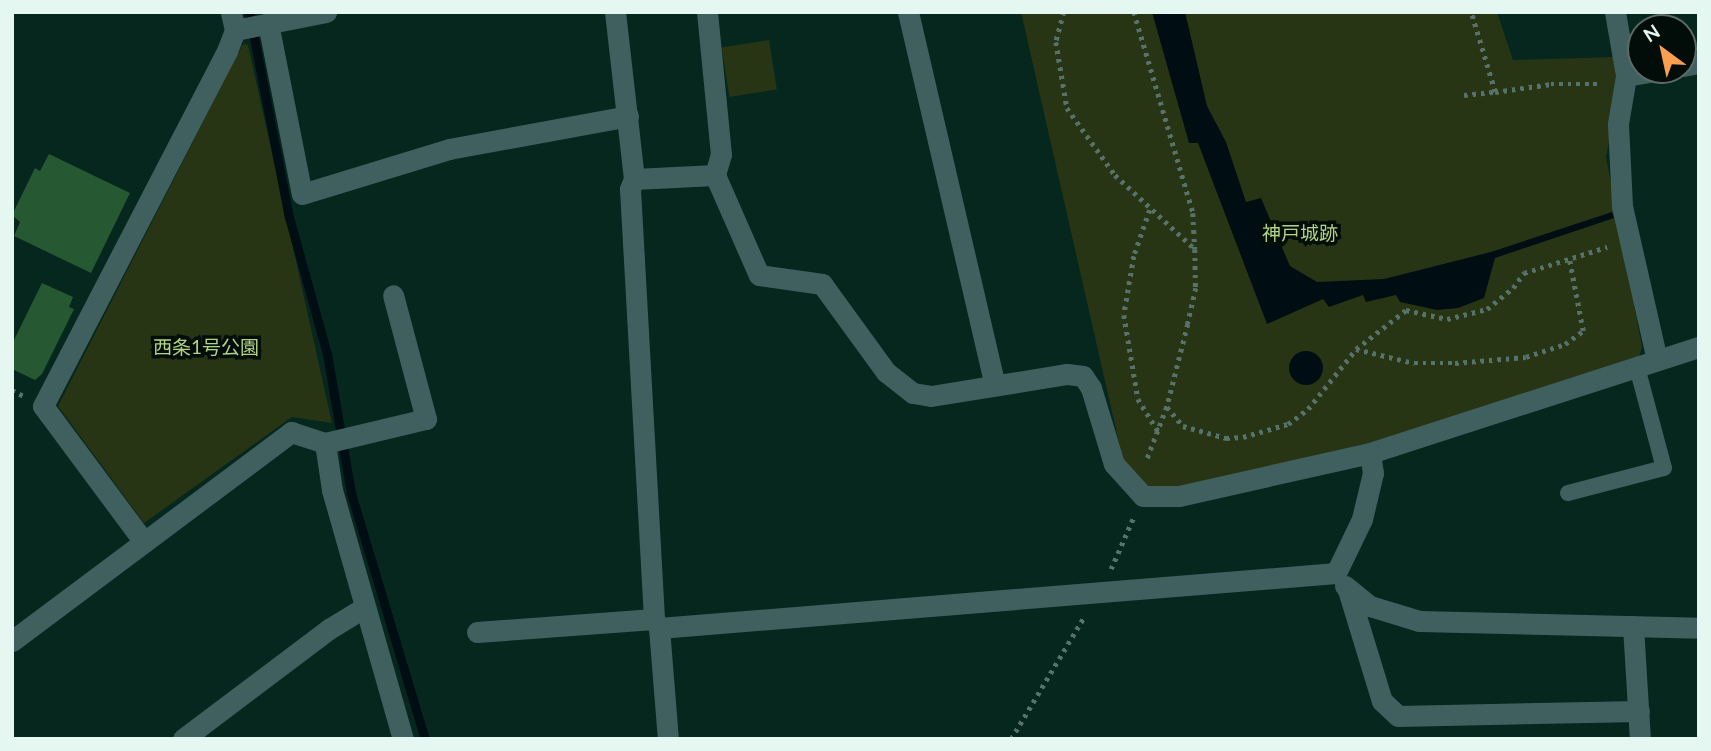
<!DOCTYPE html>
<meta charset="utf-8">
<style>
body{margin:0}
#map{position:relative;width:1711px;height:751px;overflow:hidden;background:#05271e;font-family:Lato,"Noto Sans JP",sans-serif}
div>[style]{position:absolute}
.green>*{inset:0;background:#283514;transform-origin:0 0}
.water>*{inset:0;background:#000d13}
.round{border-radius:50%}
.stream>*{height:9px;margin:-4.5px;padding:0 4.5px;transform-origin:4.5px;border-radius:4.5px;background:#000d13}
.building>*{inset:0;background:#265832}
.path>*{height:4.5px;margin-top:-2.25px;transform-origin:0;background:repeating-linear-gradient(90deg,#56726a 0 3.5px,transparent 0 8.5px)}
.lane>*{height:16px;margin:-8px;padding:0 8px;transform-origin:8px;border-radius:8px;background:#406060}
.street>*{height:21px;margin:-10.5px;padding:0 10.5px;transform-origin:10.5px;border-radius:10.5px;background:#406060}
span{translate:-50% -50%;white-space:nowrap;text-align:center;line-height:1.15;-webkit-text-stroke:7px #020d09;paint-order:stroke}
.park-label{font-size:19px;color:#b2d483}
.frame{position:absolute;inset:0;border:14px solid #e5f7f1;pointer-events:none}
.north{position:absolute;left:1627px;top:14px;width:70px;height:70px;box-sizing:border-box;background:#020d09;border:2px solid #5d6b66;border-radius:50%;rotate:327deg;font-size:19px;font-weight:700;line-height:28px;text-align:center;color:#e5f7f1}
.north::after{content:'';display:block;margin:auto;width:24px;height:32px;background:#fa9f4f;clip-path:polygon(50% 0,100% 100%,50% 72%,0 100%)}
</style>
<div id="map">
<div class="green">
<div style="clip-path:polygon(1021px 12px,1497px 12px,1513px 60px,1613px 57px,1618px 92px,1606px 157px,1642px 347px,1638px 360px,1372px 443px,1178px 488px,1150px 487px,1125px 469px)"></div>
<div style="left:769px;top:40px;width:50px;height:48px;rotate:81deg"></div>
<div style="clip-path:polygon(243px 44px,248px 45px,332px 423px,292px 417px,144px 523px,58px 406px)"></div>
</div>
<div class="water">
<div style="clip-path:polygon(1152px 12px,1185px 12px,1207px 106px,1226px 142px,1246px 202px,1261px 198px,1290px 266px,1317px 282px,1384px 279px,1491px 252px,1612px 212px,1614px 218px,1495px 258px,1484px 298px,1458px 308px,1437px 310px,1400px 302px,1396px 295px,1366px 302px,1363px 295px,1329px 307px,1323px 299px,1267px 324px,1198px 143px,1189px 143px)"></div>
<div class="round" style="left:1289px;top:351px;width:34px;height:34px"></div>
</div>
<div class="stream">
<div style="left:249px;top:12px;width:209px;rotate:79deg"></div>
<div style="left:289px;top:217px;width:142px;rotate:74.5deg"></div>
<div style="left:327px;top:354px;width:141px;rotate:80.2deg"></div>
<div style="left:351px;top:493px;width:257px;rotate:73.3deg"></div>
</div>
<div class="building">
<div style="clip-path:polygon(49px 154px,130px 193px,91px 273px,14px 236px,20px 222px,12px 215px,35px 168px,40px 171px)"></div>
<div style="clip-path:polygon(42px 283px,73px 297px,69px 307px,74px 309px,42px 374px,35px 380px,12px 369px,12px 344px)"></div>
</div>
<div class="path">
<div style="left:1064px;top:12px;width:31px;rotate:105deg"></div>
<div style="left:1056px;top:42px;width:67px;rotate:80.5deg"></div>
<div style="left:1067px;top:108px;width:82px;rotate:54.4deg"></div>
<div style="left:1115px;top:175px;width:109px;rotate:42.8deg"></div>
<div style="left:1134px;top:12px;width:209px;rotate:73.6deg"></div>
<div style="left:1193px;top:213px;width:36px;rotate:87deg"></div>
<div style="left:1195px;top:249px;width:39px;rotate:89deg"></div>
<div style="left:1196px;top:288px;width:37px;rotate:103deg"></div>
<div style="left:1188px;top:324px;width:86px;rotate:104.2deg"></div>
<div style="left:1167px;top:407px;width:59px;rotate:110.9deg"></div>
<div style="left:1495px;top:92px;width:57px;rotate:-8.1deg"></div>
<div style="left:1551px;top:84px;width:51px"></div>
<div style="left:1464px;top:95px;width:31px;rotate:-6deg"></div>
<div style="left:1495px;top:92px;width:84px;rotate:-106.7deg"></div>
<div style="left:1150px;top:210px;width:49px;rotate:109.2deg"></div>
<div style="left:1134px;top:256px;width:60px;rotate:99.6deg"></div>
<div style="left:1124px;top:315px;width:85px;rotate:80.5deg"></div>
<div style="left:1138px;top:399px;width:38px;rotate:58deg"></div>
<div style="left:1356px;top:349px;width:63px;rotate:-38deg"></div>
<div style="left:1406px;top:310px;width:42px;rotate:12.4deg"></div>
<div style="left:1447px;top:319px;width:41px;rotate:-14deg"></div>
<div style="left:1487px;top:309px;width:33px;rotate:-39deg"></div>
<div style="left:1513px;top:288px;width:19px;rotate:-54deg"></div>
<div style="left:1524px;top:273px;width:87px;rotate:-17.4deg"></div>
<div style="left:12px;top:390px;width:13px;rotate:27deg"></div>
<div style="left:1167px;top:407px;width:25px;rotate:50deg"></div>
<div style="left:1183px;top:426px;width:45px;rotate:15.6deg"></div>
<div style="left:1226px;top:438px;width:17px;rotate:-3deg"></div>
<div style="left:1243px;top:437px;width:47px;rotate:-16.1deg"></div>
<div style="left:1288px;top:424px;width:25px;rotate:-37deg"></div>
<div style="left:1308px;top:409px;width:77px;rotate:-51.3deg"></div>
<div style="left:1356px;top:349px;width:60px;rotate:13.6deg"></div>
<div style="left:1414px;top:363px;width:41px"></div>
<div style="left:1455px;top:363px;width:71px;rotate:-4.8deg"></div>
<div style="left:1526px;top:357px;width:41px;rotate:-18.4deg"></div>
<div style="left:1565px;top:344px;width:22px;rotate:-36deg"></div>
<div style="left:1583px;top:331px;width:74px;rotate:-100.9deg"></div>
<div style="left:1111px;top:569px;width:58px;rotate:-66.5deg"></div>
<div style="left:1011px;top:739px;width:142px;rotate:-59.1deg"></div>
</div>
<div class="lane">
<div style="left:1568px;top:493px;width:99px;rotate:-14.6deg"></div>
<div style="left:1664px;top:468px;width:105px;rotate:-105deg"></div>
</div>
<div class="street">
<div style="left:615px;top:12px;width:168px;rotate:83.5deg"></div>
<div style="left:634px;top:179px;width:11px;rotate:112deg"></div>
<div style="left:630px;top:189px;width:431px;rotate:86.8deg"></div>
<div style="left:654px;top:619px;width:10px;rotate:61deg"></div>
<div style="left:659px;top:628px;width:111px;rotate:85.4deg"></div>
<div style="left:707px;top:12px;width:143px;rotate:84.4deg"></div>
<div style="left:721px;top:154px;width:22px;rotate:106deg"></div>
<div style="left:908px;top:12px;width:383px;rotate:76.9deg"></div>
<div style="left:1615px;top:12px;width:65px;rotate:80.2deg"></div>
<div style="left:1626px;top:76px;width:49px;rotate:99.5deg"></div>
<div style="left:1618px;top:124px;width:82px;rotate:87.2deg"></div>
<div style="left:1622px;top:206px;width:158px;rotate:77.2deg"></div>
<div style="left:268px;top:23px;width:174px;rotate:78.8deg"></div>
<div style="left:302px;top:194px;width:154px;rotate:-17deg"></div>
<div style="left:449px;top:149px;width:182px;rotate:-10.4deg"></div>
<div style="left:235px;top:30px;width:93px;rotate:-11.2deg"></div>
<div style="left:1683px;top:66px;width:16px;rotate:-11deg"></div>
<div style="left:1626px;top:76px;width:34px;rotate:-10deg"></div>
<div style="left:634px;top:179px;width:81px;rotate:-2.8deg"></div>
<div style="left:715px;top:175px;width:109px;rotate:66.3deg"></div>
<div style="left:759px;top:275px;width:64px;rotate:8.1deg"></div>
<div style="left:822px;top:284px;width:109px;rotate:54deg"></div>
<div style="left:886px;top:372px;width:34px;rotate:38deg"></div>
<div style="left:913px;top:393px;width:18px;rotate:9deg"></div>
<div style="left:931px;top:396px;width:138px;rotate:-9.2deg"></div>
<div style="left:1067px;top:374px;width:16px;rotate:7deg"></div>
<div style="left:1083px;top:376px;width:14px;rotate:56deg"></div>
<div style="left:1091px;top:388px;width:79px;rotate:73.2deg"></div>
<div style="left:1114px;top:464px;width:43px;rotate:47.8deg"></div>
<div style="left:1143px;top:496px;width:36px"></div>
<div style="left:1179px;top:496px;width:196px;rotate:-12.7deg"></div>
<div style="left:1370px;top:453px;width:346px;rotate:-17.9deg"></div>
<div style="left:325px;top:443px;width:104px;rotate:-13.4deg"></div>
<div style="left:426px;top:419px;width:128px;rotate:-104.9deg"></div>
<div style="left:144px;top:542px;width:169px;rotate:-126.6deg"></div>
<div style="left:43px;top:406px;width:400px;rotate:-62.6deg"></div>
<div style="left:227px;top:51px;width:22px;rotate:-69deg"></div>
<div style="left:235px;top:30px;width:18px;rotate:-103deg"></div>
<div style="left:1336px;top:573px;width:60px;rotate:-64.3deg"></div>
<div style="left:1362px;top:519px;width:47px;rotate:-76.6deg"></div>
<div style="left:1373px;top:473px;width:20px;rotate:-99deg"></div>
<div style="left:1345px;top:586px;width:32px;rotate:39deg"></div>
<div style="left:1370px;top:606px;width:51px;rotate:17deg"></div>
<div style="left:1419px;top:621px;width:280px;rotate:1.4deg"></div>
<div style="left:1348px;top:590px;width:116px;rotate:73deg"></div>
<div style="left:1382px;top:701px;width:22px;rotate:43deg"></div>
<div style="left:1398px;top:716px;width:241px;rotate:-1.2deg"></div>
<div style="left:1633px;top:626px;width:113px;rotate:86.5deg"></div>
<div style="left:659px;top:628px;width:679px;rotate:-4.64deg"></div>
<div style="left:477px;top:632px;width:177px;rotate:-4.2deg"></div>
<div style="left:12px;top:641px;width:349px;rotate:-36.8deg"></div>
<div style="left:291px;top:432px;width:36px;rotate:18deg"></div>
<div style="left:325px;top:443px;width:48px;rotate:81.5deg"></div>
<div style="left:332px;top:490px;width:259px;rotate:74.1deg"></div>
<div style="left:183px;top:739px;width:183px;rotate:-37deg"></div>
<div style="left:329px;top:629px;width:42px;rotate:-31.4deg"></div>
</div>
<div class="park-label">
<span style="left:1300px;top:233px">神戸城跡</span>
<span style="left:206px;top:347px">西条1号公園</span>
</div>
<div class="frame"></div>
<div class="north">N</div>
</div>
